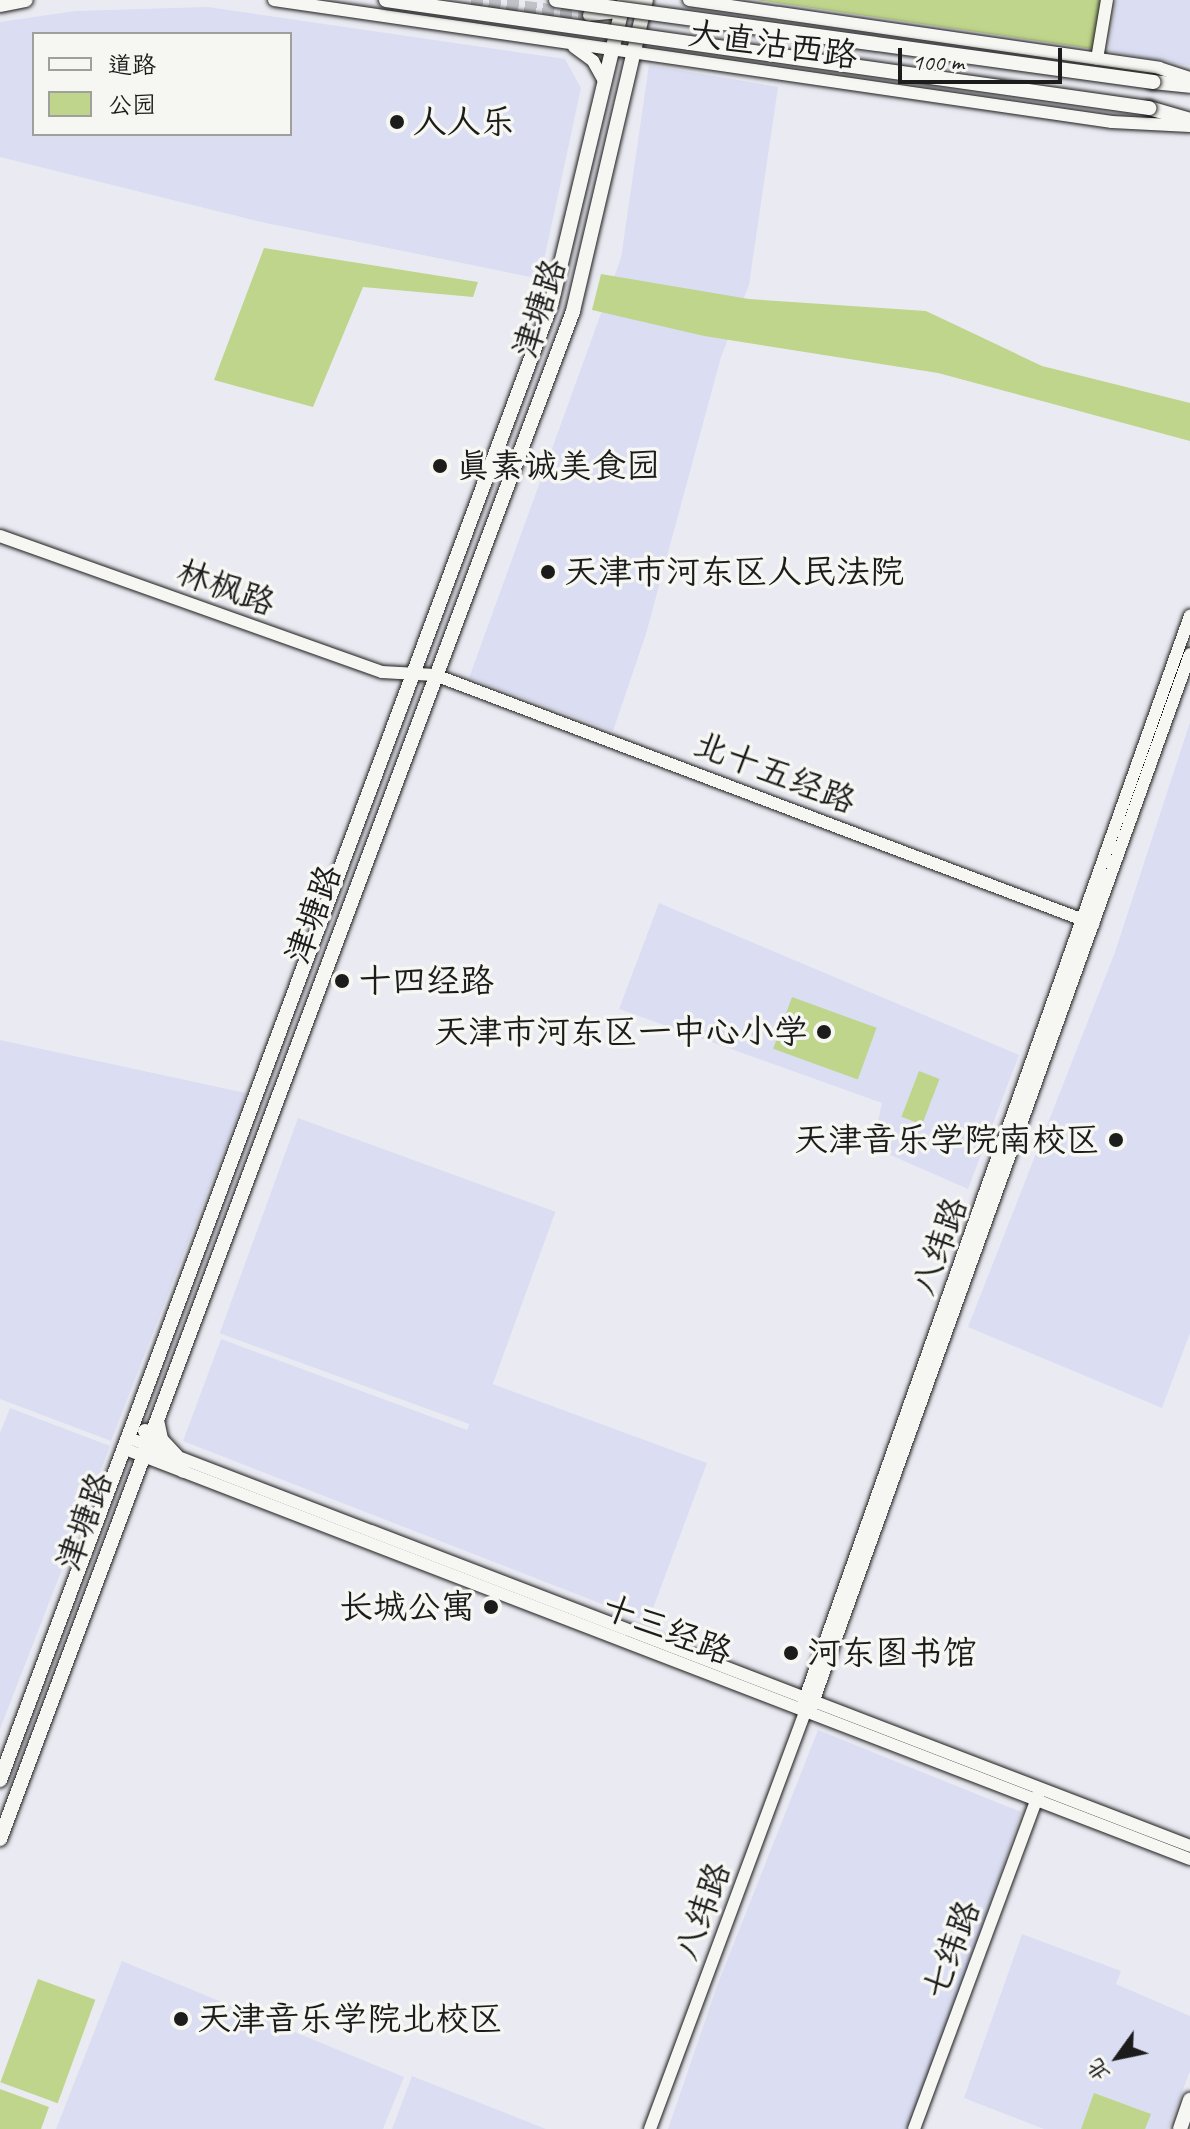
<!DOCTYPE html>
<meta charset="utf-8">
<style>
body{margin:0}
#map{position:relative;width:1190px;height:2129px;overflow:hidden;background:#eaebf2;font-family:Caveat,"LXGW WenKai TC",sans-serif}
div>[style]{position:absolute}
.built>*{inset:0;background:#dbdef2;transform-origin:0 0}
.green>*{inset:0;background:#bfd58b;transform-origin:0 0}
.secondary-tunnel>*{height:12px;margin-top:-6px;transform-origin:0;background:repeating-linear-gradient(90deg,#c1c2c7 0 12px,transparent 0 18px)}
.roads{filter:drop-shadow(0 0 2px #1c1c1c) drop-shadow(0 0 2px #1c1c1c)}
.secondary>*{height:12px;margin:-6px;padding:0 6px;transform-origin:6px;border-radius:6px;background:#f6f6f2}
.primary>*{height:14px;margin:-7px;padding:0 7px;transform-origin:7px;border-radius:7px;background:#f6f6f2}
.bridges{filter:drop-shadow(0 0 2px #1c1c1c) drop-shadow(0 0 2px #1c1c1c)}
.primary-bridge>*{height:14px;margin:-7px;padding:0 7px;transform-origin:7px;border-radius:7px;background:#f6f6f2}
.dots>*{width:22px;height:22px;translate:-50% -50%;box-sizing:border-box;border:4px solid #f6f6f2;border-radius:50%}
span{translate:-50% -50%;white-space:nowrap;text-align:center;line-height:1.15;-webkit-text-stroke:7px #f6f6f2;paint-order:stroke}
.street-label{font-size:34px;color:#1c1c1c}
.poi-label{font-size:34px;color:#1c1c1c}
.left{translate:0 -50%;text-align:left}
.right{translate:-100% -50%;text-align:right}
.legend{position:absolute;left:32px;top:32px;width:260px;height:104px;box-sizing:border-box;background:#f6f6f2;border:2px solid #9f9f9c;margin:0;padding:10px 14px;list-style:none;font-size:24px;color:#1c1c1c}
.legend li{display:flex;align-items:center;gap:16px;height:40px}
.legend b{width:40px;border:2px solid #9f9f9c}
.north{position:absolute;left:1078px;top:2017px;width:80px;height:80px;-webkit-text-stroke:6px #f6f6f2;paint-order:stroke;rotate:237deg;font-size:22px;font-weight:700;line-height:32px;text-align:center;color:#1c1c1c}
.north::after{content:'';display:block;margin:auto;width:28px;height:36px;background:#1c1c1c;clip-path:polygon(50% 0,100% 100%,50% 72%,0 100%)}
.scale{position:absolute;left:898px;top:48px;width:164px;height:36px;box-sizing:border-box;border:4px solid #1c1c1c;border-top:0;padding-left:10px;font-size:24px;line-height:28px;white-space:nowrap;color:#1c1c1c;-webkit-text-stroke:6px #f6f6f2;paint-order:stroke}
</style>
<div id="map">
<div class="built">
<div style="clip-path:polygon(1116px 0,1190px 0,1190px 66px,1109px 51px)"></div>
<div style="clip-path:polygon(evenodd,208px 7px,565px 59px,581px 88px,540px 279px,261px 222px,0 157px,0 22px,75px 11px,208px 7px,34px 34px,290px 34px,290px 134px,34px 134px,34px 34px)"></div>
<div style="clip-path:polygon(649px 65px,778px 87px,749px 285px,721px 357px,646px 634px,613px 731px,469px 678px,621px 258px)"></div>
<div style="clip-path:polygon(1190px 722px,1190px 1333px,1162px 1408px,968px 1327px,1115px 952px)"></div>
<div style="clip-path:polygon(659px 903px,1019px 1055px,968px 1189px,872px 1147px,882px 1103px,619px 1009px)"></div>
<div style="clip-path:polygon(0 1040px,246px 1093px,111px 1441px,0 1399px)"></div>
<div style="left:298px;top:1118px;width:274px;height:229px;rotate:20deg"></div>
<div style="clip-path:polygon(221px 1339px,467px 1430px,487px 1382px,707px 1463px,648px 1622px,183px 1441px)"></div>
<div style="clip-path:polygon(10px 1408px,110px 1446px,0 1729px,0 1433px)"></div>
<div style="clip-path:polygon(818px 1730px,1021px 1812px,914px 2129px,668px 2129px,717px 1986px)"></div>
<div style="clip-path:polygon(1022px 1934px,1121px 1971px,1116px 1984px,1190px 2016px,1190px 2071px,1168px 2129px,1044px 2129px,964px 2098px)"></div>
<div style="clip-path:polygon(122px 1961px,404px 2077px,383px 2129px,56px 2129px)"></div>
<div style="clip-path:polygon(412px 2076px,546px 2129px,392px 2129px)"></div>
</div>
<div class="green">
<div style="clip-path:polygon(756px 0,1101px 0,1093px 49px)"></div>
<div style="clip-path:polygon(264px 248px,478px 282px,473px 297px,363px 287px,313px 407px,214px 380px)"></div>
<div style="clip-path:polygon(601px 274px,749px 299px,926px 311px,1042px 366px,1190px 403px,1190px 441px,938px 373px,704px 336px,592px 310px)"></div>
<div style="left:792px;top:997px;width:90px;height:55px;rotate:20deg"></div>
<div style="left:919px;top:1071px;width:22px;height:49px;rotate:21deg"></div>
<div style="left:38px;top:1979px;width:61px;height:110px;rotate:20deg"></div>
<div style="clip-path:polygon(0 2089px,49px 2107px,41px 2129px,0 2129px)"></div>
<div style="clip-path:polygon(1094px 2093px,1151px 2114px,1145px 2129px,1081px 2129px)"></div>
</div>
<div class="secondary-tunnel">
<div style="left:471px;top:0;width:119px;rotate:7.2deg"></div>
</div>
<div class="roads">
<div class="secondary">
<div style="left:274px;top:0;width:847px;rotate:8.28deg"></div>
<div style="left:1112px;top:122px;width:78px;rotate:2.9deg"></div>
<div style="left:689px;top:0;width:475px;rotate:8.2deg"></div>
<div style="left:1159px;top:68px;width:33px;rotate:18deg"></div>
<div style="left:589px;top:15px;width:27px;rotate:-6deg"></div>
<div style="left:616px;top:12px;width:22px;rotate:-32deg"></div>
<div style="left:574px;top:47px;width:24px;rotate:36deg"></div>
<div style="left:593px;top:61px;width:25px;rotate:61deg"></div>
<div style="left:1097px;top:59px;width:60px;rotate:-80.4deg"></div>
<div style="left:0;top:536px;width:405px;rotate:19.6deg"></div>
<div style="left:382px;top:672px;width:53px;rotate:3.2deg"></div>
<div style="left:435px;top:675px;width:704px;rotate:20.7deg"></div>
<div style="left:158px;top:1420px;width:19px;rotate:78deg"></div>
<div style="left:162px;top:1439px;width:22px;rotate:47deg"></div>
<div style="left:129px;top:1438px;width:1137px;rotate:21.03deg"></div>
<div style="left:125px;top:1449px;width:1141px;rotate:21.06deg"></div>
<div style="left:811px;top:1708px;width:1120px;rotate:-70.22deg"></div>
<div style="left:650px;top:2129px;width:444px;rotate:-69.6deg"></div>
<div style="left:805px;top:1713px;width:12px;rotate:-95deg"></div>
<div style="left:804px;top:1701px;width:1152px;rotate:-70.42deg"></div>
<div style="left:914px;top:2129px;width:361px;rotate:-69.6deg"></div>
</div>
<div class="primary">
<div style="left:0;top:5px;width:26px;rotate:-11deg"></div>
<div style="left:1153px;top:82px;width:37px;rotate:6deg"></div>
<div style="left:1149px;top:108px;width:43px;rotate:16.3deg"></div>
<div style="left:145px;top:1431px;width:19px;rotate:62deg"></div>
<div style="left:154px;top:1448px;width:37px;rotate:38deg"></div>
<div style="left:0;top:1780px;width:1575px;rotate:-69.52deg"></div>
<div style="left:551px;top:305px;width:314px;rotate:-76.5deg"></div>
<div style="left:0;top:1839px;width:1632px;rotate:-69.44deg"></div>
<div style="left:573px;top:311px;width:319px;rotate:-76.8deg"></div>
<div style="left:1180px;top:2129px;width:31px;rotate:-71deg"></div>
</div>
</div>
<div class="bridges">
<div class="primary-bridge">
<div style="left:386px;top:0;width:771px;rotate:8.06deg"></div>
<div style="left:556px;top:0;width:603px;rotate:7.82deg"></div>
</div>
</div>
<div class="dots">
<div style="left:397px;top:122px;background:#1c1c1c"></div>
<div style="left:440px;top:466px;background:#1c1c1c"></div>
<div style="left:548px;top:572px;background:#1c1c1c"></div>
<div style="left:342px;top:981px;background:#1c1c1c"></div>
<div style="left:824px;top:1032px;background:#1c1c1c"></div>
<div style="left:1116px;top:1140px;background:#1c1c1c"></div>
<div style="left:491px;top:1607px;background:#1c1c1c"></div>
<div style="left:791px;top:1653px;background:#1c1c1c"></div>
<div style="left:181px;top:2019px;background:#1c1c1c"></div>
</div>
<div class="street-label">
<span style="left:773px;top:44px;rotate:8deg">大直沽西路</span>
<span style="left:539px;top:308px;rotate:-72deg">津塘路</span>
<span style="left:226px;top:587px;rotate:20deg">林枫路</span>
<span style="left:775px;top:772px;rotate:21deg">北十五经路</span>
<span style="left:313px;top:914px;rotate:-70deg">津塘路</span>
<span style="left:939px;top:1246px;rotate:-70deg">八纬路</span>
<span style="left:84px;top:1521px;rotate:-70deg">津塘路</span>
<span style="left:667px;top:1629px;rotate:21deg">十三经路</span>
<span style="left:702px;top:1911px;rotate:-70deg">八纬路</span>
<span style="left:951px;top:1949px;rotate:-69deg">七纬路</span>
</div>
<div class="poi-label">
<span class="left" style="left:413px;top:122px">人人乐</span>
<span class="left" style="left:456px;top:466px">真素诚美食园</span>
<span class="left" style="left:564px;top:572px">天津市河东区人民法院</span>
<span class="left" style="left:358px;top:981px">十四经路</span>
<span class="right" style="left:808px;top:1032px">天津市河东区一中心小学</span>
<span class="right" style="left:1100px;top:1140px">天津音乐学院南校区</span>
<span class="right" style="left:475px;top:1607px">长城公寓</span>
<span class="left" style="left:807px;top:1653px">河东图书馆</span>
<span class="left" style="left:197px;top:2019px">天津音乐学院北校区</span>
</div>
<ul class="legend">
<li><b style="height:10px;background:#f6f6f2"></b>道路</li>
<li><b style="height:22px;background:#bfd58b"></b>公园</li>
</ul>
<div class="north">北</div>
<div class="scale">100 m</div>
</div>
